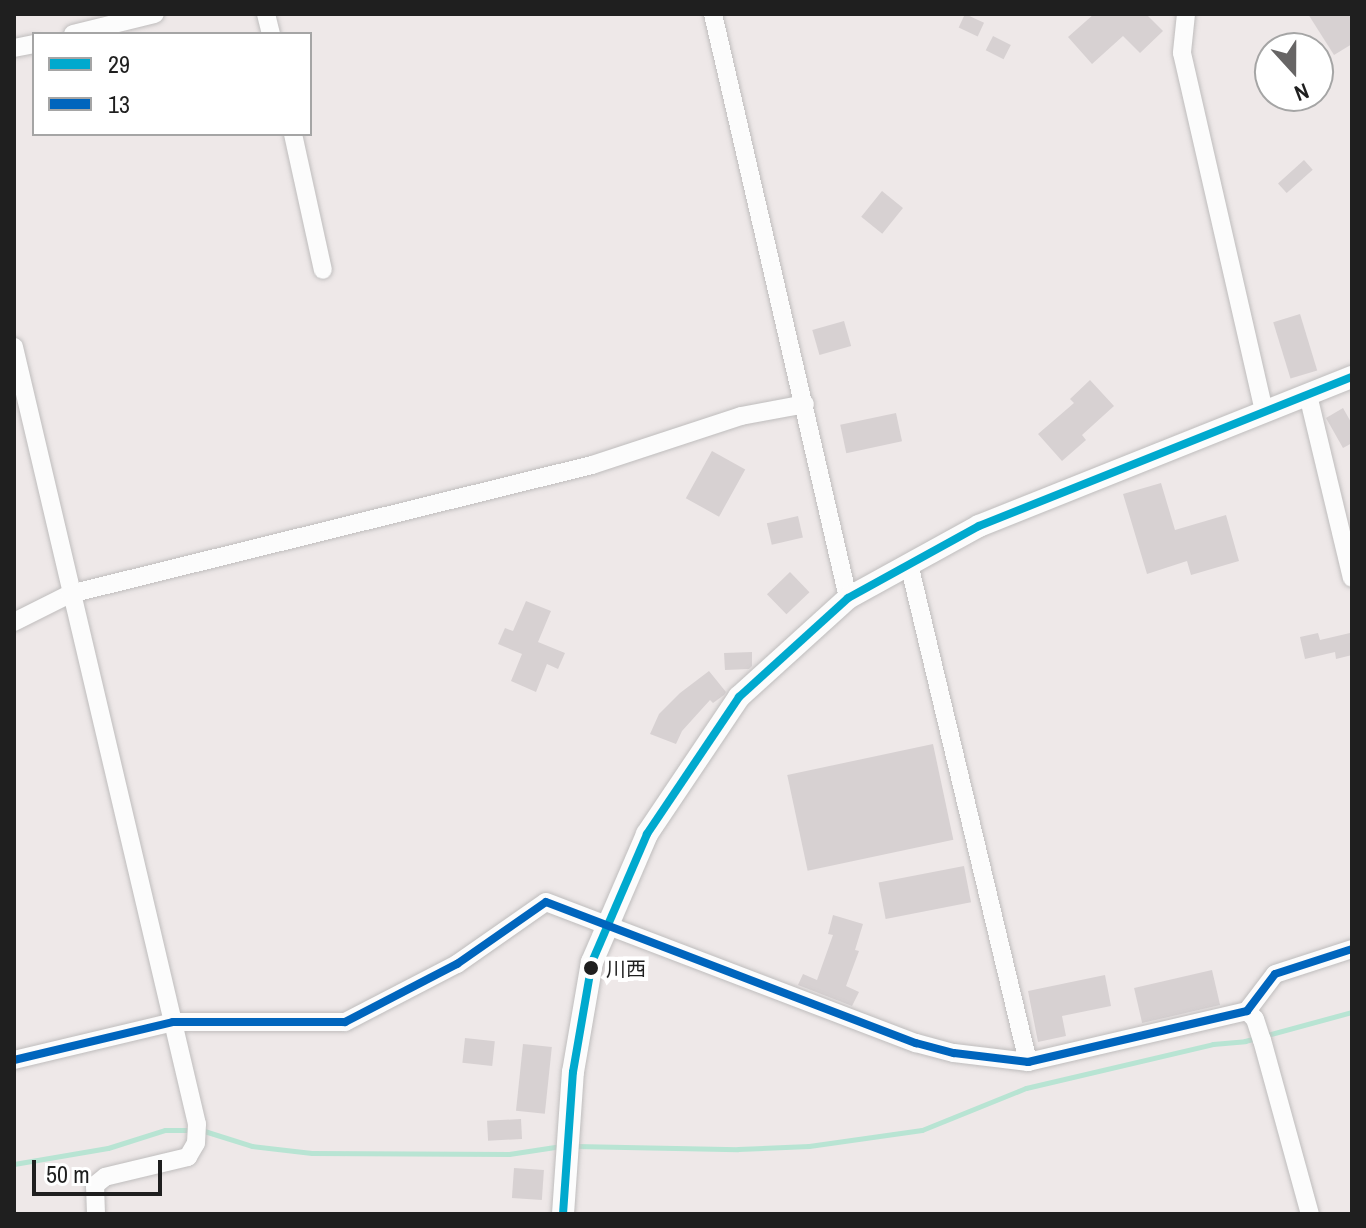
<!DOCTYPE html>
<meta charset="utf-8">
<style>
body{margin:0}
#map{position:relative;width:1366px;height:1228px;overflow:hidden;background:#eee8e8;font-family:"Archivo Narrow","Noto Sans JP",sans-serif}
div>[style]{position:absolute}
.stream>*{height:5px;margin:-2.5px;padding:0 2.5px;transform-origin:2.5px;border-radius:2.5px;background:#b8e4d3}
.building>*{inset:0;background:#d7d1d2;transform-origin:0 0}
.roads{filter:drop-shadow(0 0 2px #bfbdbd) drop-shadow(0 0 2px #bfbdbd)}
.minor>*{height:18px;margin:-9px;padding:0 9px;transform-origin:9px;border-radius:9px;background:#fcfcfc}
.tertiary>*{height:22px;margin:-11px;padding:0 11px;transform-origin:11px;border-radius:11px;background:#fcfcfc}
.bus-1>*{height:8px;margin:-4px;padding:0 4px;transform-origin:4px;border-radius:4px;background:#00a9ce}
.bus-2>*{height:8px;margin:-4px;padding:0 4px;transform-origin:4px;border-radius:4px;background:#0065bd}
.dots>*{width:22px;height:22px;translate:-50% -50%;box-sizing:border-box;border:4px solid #fff;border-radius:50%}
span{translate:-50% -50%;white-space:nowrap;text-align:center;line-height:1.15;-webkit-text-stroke:8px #fff;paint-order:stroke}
.bus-label{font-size:20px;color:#1f1f1f}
.left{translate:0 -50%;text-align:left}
.frame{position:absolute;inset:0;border:16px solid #1f1f1f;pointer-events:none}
.legend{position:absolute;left:32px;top:32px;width:280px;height:104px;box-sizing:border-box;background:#fff;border:2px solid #a5a5a5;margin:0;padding:10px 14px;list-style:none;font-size:24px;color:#1f1f1f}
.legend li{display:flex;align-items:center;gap:16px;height:40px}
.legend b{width:40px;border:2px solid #a5a5a5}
.north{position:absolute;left:1254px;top:32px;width:80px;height:80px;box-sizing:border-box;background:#fff;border:2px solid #a5a5a5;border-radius:50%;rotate:159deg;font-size:22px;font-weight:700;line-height:32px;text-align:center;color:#1f1f1f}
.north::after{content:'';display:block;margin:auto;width:28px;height:36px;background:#676565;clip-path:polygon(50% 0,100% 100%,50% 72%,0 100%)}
.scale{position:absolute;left:32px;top:1160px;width:130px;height:36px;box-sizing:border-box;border:4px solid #1f1f1f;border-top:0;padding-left:10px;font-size:24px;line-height:28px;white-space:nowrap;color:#1f1f1f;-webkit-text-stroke:6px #fff;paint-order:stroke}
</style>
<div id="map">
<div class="stream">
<div style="left:575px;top:1146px;width:163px;rotate:1.1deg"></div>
<div style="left:738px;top:1149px;width:71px;rotate:-2.4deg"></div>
<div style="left:809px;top:1146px;width:114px;rotate:-8.1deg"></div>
<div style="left:922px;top:1130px;width:112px;rotate:-22deg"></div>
<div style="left:1026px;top:1088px;width:192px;rotate:-13.2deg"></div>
<div style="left:1213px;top:1044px;width:32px;rotate:-5deg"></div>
<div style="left:1245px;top:1041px;width:111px;rotate:-15.2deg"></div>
<div style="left:14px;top:1164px;width:95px;rotate:-9.7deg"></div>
<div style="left:108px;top:1148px;width:60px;rotate:-17.5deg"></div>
<div style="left:165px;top:1130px;width:36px"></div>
<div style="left:201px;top:1130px;width:53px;rotate:17.4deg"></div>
<div style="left:252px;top:1146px;width:60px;rotate:6.7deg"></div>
<div style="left:312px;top:1153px;width:197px;rotate:0.3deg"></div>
<div style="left:509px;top:1154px;width:53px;rotate:-8.7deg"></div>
</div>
<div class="building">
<div style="left:965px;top:14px;width:21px;height:15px;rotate:25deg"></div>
<div style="clip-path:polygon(1094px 14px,1146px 14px,1163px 31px,1140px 53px,1123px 36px,1092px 64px,1068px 37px)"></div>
<div style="clip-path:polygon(1308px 14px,1352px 14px,1352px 44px,1334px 55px)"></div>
<div style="left:993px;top:36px;width:20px;height:16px;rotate:27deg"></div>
<div style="left:1304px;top:160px;width:13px;height:35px;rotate:48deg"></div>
<div style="left:882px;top:191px;width:27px;height:33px;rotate:39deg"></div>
<div style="left:1300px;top:314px;width:59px;height:28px;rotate:73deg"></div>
<div style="left:844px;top:321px;width:26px;height:33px;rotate:74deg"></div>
<div style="clip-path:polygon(1090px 380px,1114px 406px,1082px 435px,1086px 440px,1062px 461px,1038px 434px,1074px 403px,1070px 399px)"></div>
<div style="clip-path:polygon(1343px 408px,1352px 424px,1352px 443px,1343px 448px,1326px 418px)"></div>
<div style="left:896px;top:413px;width:29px;height:57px;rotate:78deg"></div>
<div style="left:712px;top:451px;width:38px;height:54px;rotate:29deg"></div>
<div style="clip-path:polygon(1161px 483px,1175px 530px,1226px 515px,1239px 561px,1191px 575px,1187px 561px,1147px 574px,1123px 494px)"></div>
<div style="left:798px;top:516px;width:22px;height:32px;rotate:77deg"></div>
<div style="left:790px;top:572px;width:28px;height:32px;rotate:46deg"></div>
<div style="clip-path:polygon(526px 601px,551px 611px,538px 642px,565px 653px,558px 669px,547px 664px,536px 692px,511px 681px,522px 654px,498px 644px,505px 628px,513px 631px)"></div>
<div style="clip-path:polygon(1318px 633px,1320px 640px,1350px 633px,1352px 655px,1336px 659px,1335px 652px,1305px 659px,1300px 637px)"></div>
<div style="clip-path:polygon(752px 652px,752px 666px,749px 669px,725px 670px,724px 653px)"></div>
<div style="clip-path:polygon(709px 671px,726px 692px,724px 695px,713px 703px,710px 700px,682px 731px,676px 744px,650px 734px,659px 714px,680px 693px)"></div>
<div style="left:933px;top:744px;width:98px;height:149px;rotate:78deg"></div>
<div style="left:964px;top:866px;width:37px;height:87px;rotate:79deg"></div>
<div style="clip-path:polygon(833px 915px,863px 924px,855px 950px,859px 951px,846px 986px,859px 992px,852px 1006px,798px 985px,803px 974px,817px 980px,833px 935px,828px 934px)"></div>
<div style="left:1212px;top:970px;width:36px;height:80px;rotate:77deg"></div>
<div style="clip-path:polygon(1105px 975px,1111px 1006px,1062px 1016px,1066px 1036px,1038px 1042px,1028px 991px)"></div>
<div style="left:465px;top:1038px;width:30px;height:25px;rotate:6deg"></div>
<div style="left:523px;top:1044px;width:29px;height:67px;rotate:6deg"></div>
<div style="left:521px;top:1119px;width:20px;height:34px;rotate:87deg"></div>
<div style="left:514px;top:1168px;width:30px;height:30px;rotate:4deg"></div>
</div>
<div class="roads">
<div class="minor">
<div style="left:266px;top:14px;width:21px;rotate:76deg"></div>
<div style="left:713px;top:14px;width:599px;rotate:76.98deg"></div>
<div style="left:1186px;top:14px;width:39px;rotate:96deg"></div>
<div style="left:1182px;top:53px;width:368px;rotate:77.1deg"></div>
<div style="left:73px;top:34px;width:84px;rotate:-13.7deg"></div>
<div style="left:14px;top:48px;width:20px;rotate:-11deg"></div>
<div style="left:293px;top:134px;width:139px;rotate:77.6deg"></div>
<div style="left:14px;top:347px;width:798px;rotate:76.75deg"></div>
<div style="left:197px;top:1124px;width:19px;rotate:93deg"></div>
<div style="left:196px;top:1143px;width:16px;rotate:120deg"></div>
<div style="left:188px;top:1157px;width:85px;rotate:166.5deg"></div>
<div style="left:105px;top:1177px;width:13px;rotate:141deg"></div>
<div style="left:95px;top:1185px;width:29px;rotate:88deg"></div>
<div style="left:1308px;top:395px;width:188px;rotate:76.5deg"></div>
<div style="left:909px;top:564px;width:512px;rotate:76.56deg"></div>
<div style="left:14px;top:622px;width:63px;rotate:-26.6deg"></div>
<div style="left:70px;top:594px;width:538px;rotate:-13.88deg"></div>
<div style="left:592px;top:465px;width:157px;rotate:-18.2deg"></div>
<div style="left:741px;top:416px;width:65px;rotate:-10.6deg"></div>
<div style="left:1247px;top:1011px;width:11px;rotate:45deg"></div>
<div style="left:1255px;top:1019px;width:22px;rotate:72deg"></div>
<div style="left:1262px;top:1040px;width:180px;rotate:74.6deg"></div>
<div style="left:14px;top:1060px;width:163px;rotate:-13.4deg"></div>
<div style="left:173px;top:1022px;width:172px"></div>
<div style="left:345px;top:1022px;width:126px;rotate:-27.4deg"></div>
<div style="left:457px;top:964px;width:108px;rotate:-34.9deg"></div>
<div style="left:546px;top:902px;width:396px;rotate:20.9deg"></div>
<div style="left:916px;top:1043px;width:39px;rotate:15deg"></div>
<div style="left:954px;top:1053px;width:75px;rotate:6.9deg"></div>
<div style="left:1028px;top:1062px;width:225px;rotate:-13.1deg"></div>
<div style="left:1247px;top:1011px;width:46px;rotate:-52.9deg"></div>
<div style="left:1275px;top:974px;width:81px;rotate:-18deg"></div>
</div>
<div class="tertiary">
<div style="left:563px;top:1214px;width:142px;rotate:-86deg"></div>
<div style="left:573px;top:1072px;width:112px;rotate:-80.2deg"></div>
<div style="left:592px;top:962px;width:139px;rotate:-66.7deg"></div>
<div style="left:647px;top:834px;width:165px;rotate:-56.1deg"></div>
<div style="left:739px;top:697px;width:147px;rotate:-42.2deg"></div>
<div style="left:848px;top:598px;width:149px;rotate:-28.8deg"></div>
<div style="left:979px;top:526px;width:402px;rotate:-21.8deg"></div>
</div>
</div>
<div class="bus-1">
<div style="left:563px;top:1214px;width:142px;rotate:-86deg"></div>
<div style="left:573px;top:1072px;width:112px;rotate:-80.2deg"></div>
<div style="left:592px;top:962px;width:139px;rotate:-66.7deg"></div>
<div style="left:647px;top:834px;width:165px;rotate:-56.1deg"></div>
<div style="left:739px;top:697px;width:147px;rotate:-42.2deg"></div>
<div style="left:848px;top:598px;width:149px;rotate:-28.8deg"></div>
<div style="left:979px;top:526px;width:402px;rotate:-21.8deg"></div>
</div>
<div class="bus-2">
<div style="left:14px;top:1060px;width:163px;rotate:-13.4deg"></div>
<div style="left:173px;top:1022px;width:172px"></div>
<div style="left:345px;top:1022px;width:126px;rotate:-27.4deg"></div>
<div style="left:457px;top:964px;width:108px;rotate:-34.9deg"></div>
<div style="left:546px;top:902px;width:396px;rotate:20.9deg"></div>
<div style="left:916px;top:1043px;width:39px;rotate:15deg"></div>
<div style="left:954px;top:1053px;width:75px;rotate:6.9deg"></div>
<div style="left:1028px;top:1062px;width:225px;rotate:-13.1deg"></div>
<div style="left:1247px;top:1011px;width:46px;rotate:-52.9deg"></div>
<div style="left:1275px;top:974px;width:81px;rotate:-18deg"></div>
</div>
<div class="dots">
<div style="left:591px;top:968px;background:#1f1f1f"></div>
</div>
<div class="bus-label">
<span class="left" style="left:606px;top:968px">川西</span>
</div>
<div class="frame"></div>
<ul class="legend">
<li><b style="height:10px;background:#00a9ce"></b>29</li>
<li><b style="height:10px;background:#0065bd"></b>13</li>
</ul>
<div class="north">N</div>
<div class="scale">50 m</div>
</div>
